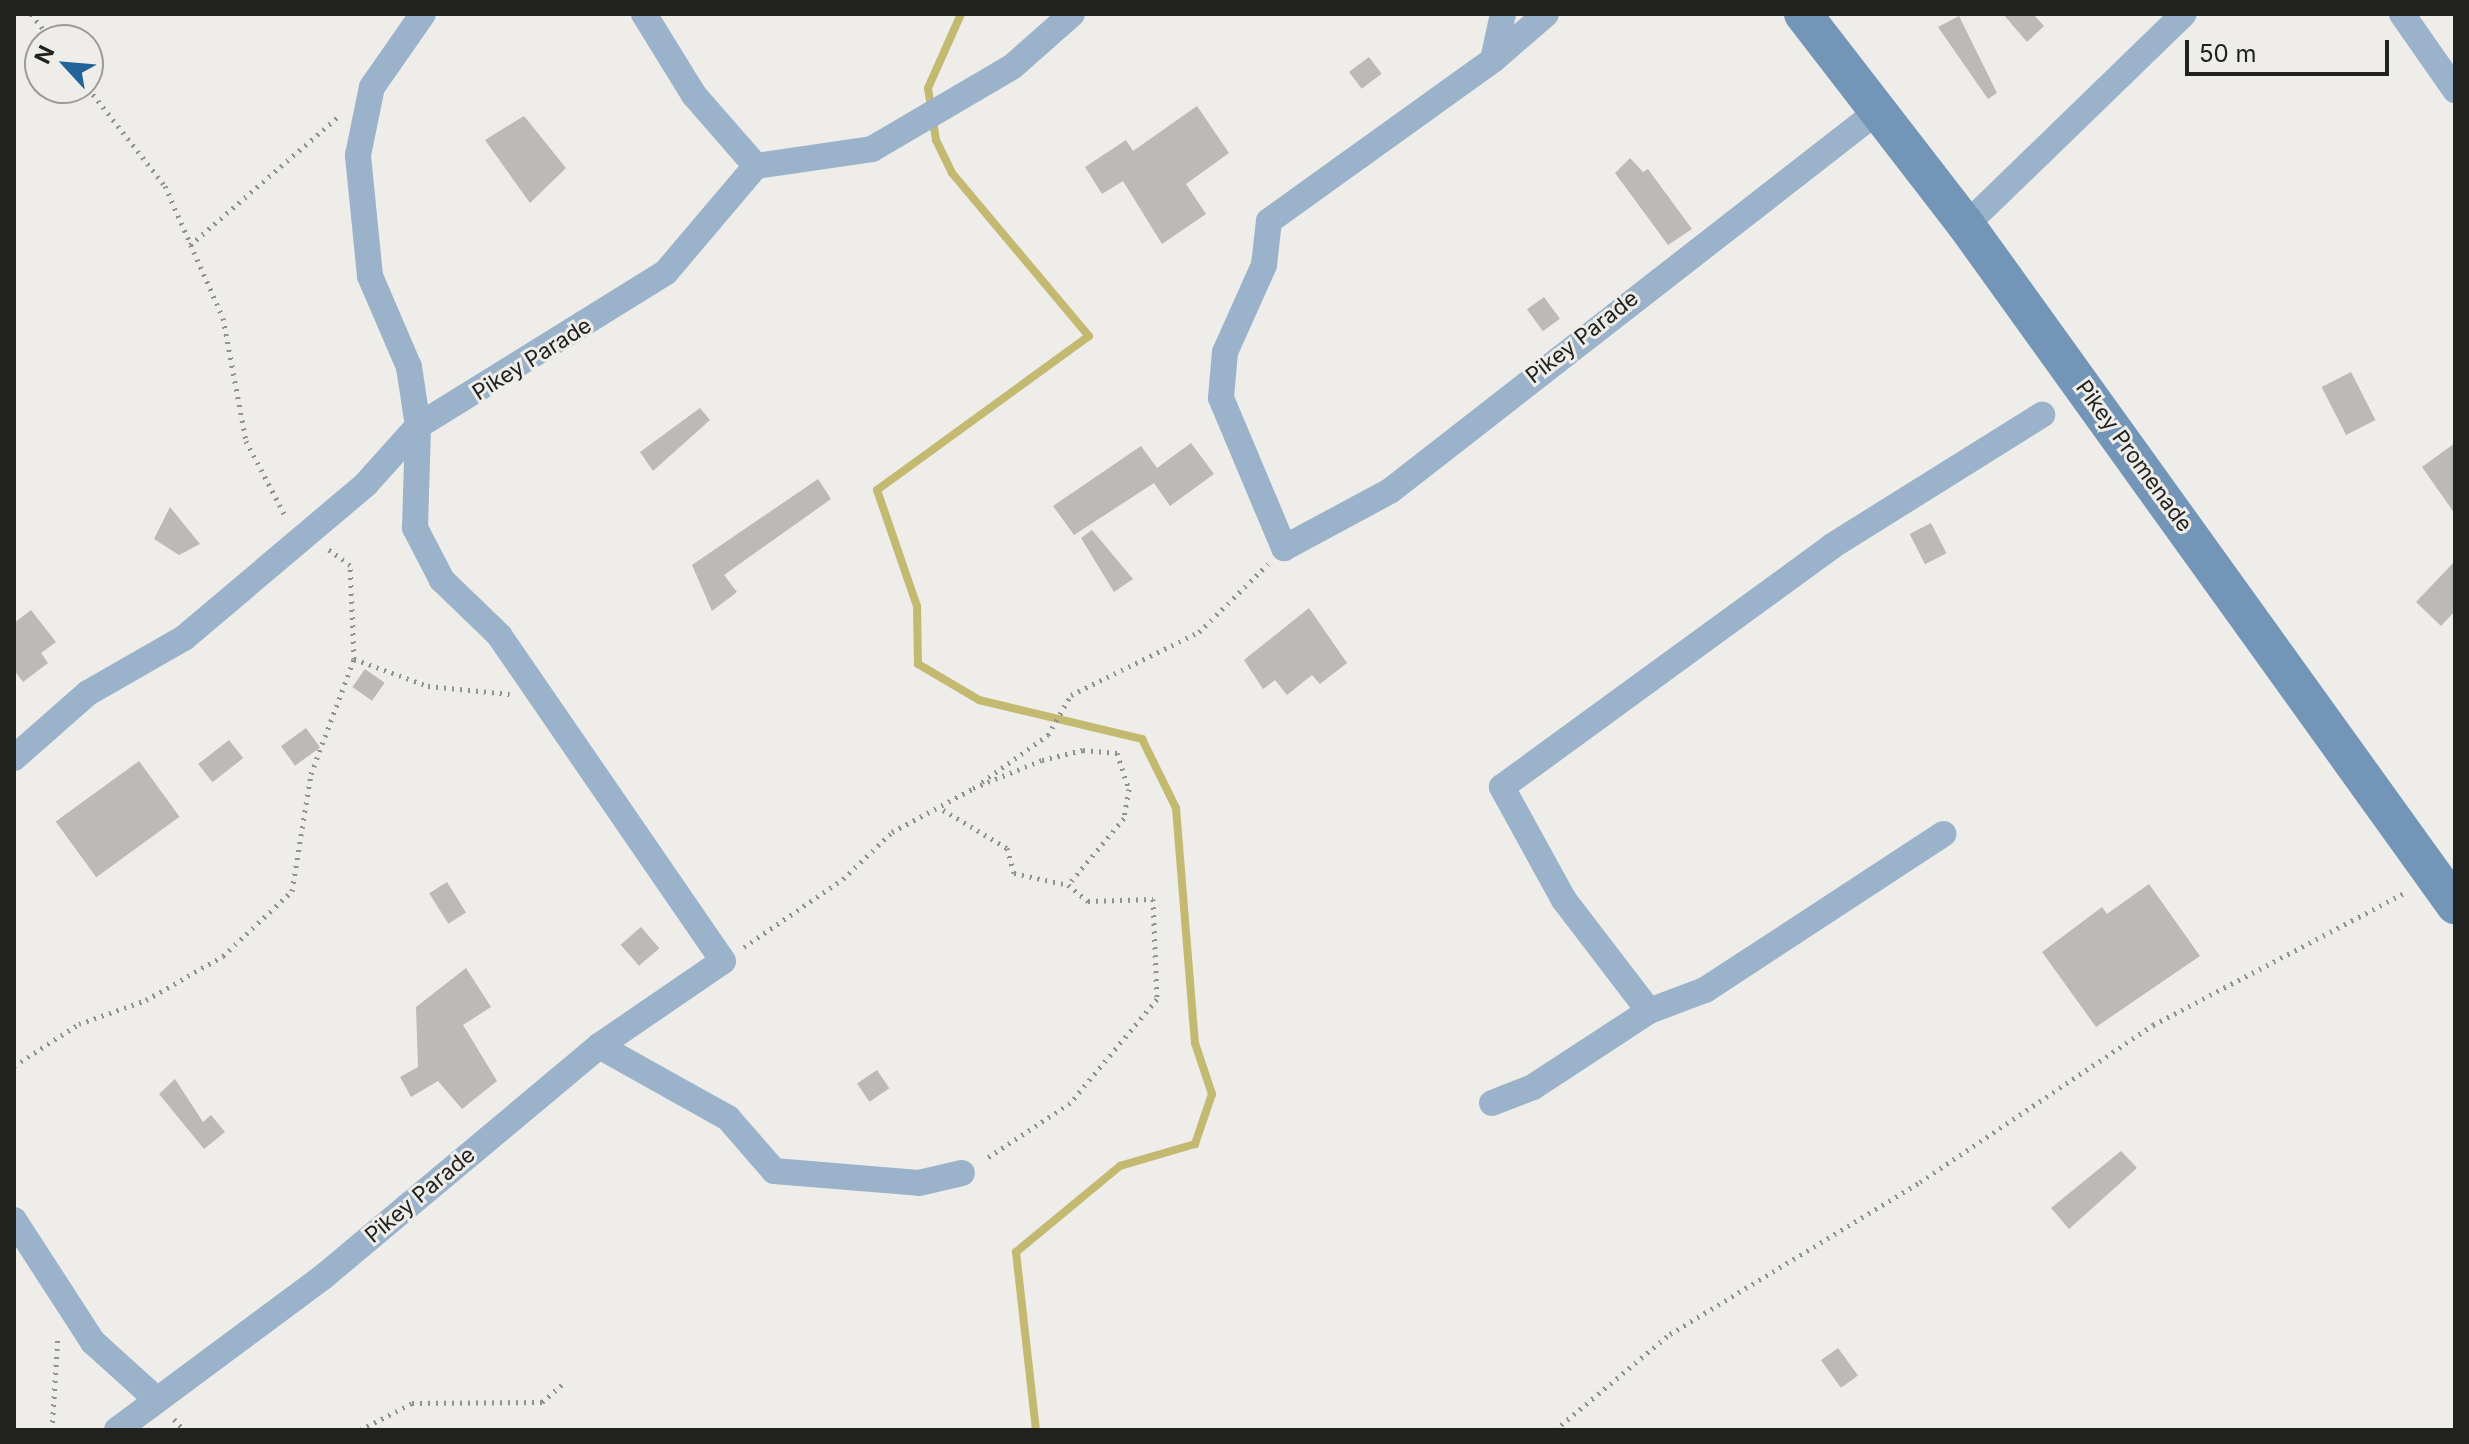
<!DOCTYPE html>
<style>
body{margin:0}
#map{position:relative;width:2469px;height:1444px;overflow:hidden;background:#eeede9;font-family:Inter,sans-serif}
div>[style]{position:absolute}
.stream>*{height:8px;margin:-4px;padding:0 4px;transform-origin:4px;border-radius:4px;background:#c4b971}
.building>*{inset:0;background:#bbbab6;transform-origin:0 0}
.path>*{height:5px;margin-top:-2.5px;transform-origin:0;background:repeating-linear-gradient(90deg,#91918e 0 2px,transparent 0 8px)}
.street>*{height:26px;margin:-13px;padding:0 13px;transform-origin:13px;border-radius:13px;background:#9bb3ca}
.secondary>*{height:38px;margin:-19px;padding:0 19px;transform-origin:19px;border-radius:19px;background:#7396b8}
span{translate:-50% -50%;white-space:nowrap;text-align:center;line-height:1.15;-webkit-text-stroke:6px #eeede9;paint-order:stroke}
.street-label{font-size:22px;color:#21211f}
.frame{position:absolute;inset:0;border:16px solid #21211f;pointer-events:none}
.north{position:absolute;left:24px;top:24px;width:80px;height:80px;box-sizing:border-box;background:#eeede9;border:2px solid #9c9b98;border-radius:50%;rotate:296deg;font-size:22px;font-weight:700;line-height:32px;text-align:center;color:#21211f}
.north::after{content:'';display:block;margin:auto;width:28px;height:36px;background:#226399;clip-path:polygon(50% 0,100% 100%,50% 72%,0 100%)}
.scale{position:absolute;left:2185px;top:40px;width:204px;height:36px;box-sizing:border-box;border:4px solid #21211f;border-top:0;padding-left:10px;font-size:24px;line-height:28px;white-space:nowrap;color:#21211f;-webkit-text-stroke:6px #eeede9;paint-order:stroke}
</style>
<div id="map">
<div class="stream">
<div style="left:961px;top:14px;width:81px;rotate:114deg"></div>
<div style="left:928px;top:88px;width:53px;rotate:81.3deg"></div>
<div style="left:936px;top:140px;width:37px;rotate:64deg"></div>
<div style="left:952px;top:173px;width:213px;rotate:50deg"></div>
<div style="left:1089px;top:336px;width:262px;rotate:144deg"></div>
<div style="left:877px;top:490px;width:123px;rotate:71deg"></div>
<div style="left:917px;top:606px;width:58px;rotate:89deg"></div>
<div style="left:918px;top:664px;width:71px;rotate:30.5deg"></div>
<div style="left:979px;top:700px;width:168px;rotate:13.5deg"></div>
<div style="left:1142px;top:739px;width:77px;rotate:63.8deg"></div>
<div style="left:1176px;top:808px;width:236px;rotate:85.4deg"></div>
<div style="left:1195px;top:1043px;width:54px;rotate:71.6deg"></div>
<div style="left:1212px;top:1094px;width:53px;rotate:108.8deg"></div>
<div style="left:1195px;top:1144px;width:78px;rotate:163.7deg"></div>
<div style="left:1120px;top:1166px;width:135px;rotate:140.4deg"></div>
<div style="left:1016px;top:1252px;width:179px;rotate:83.6deg"></div>
</div>
<div class="building">
<div style="clip-path:polygon(2003px 14px,2033px 14px,2044px 26px,2027px 42px)"></div>
<div style="clip-path:polygon(1959px 16px,1997px 93px,1988px 99px,1938px 27px)"></div>
<div style="left:1369px;top:57px;width:21px;height:25px;rotate:53deg"></div>
<div style="clip-path:polygon(1197px 106px,1229px 153px,1186px 184px,1206px 214px,1162px 244px,1123px 181px,1102px 194px,1085px 167px,1126px 140px,1133px 151px)"></div>
<div style="clip-path:polygon(524px 116px,566px 168px,530px 203px,485px 140px)"></div>
<div style="clip-path:polygon(1630px 158px,1643px 172px,1648px 169px,1692px 229px,1668px 245px,1615px 173px)"></div>
<div style="left:1544px;top:297px;width:27px;height:21px;rotate:54deg"></div>
<div style="left:2351px;top:372px;width:54px;height:33px;rotate:63deg"></div>
<div style="clip-path:polygon(700px 408px,710px 420px,653px 471px,640px 452px)"></div>
<div style="clip-path:polygon(1191px 443px,1214px 474px,1170px 506px,1154px 483px,1074px 535px,1053px 506px,1141px 446px,1157px 468px)"></div>
<div style="clip-path:polygon(2455px 443px,2455px 514px,2422px 467px)"></div>
<div style="clip-path:polygon(818px 479px,831px 499px,724px 575px,737px 592px,712px 611px,692px 565px)"></div>
<div style="clip-path:polygon(170px 507px,200px 544px,179px 555px,154px 539px)"></div>
<div style="left:1931px;top:523px;width:34px;height:24px;rotate:63deg"></div>
<div style="clip-path:polygon(1092px 530px,1133px 579px,1114px 592px,1081px 538px)"></div>
<div style="clip-path:polygon(2455px 561px,2455px 611px,2441px 626px,2416px 602px)"></div>
<div style="clip-path:polygon(1309px 608px,1347px 663px,1320px 684px,1312px 675px,1287px 695px,1275px 680px,1263px 689px,1244px 660px)"></div>
<div style="clip-path:polygon(31px 610px,56px 642px,41px 653px,48px 663px,23px 682px,14px 670px,14px 623px)"></div>
<div style="left:365px;top:669px;width:24px;height:22px;rotate:35deg"></div>
<div style="left:306px;top:728px;width:24px;height:31px;rotate:54deg"></div>
<div style="left:229px;top:740px;width:23px;height:39px;rotate:52deg"></div>
<div style="left:139px;top:761px;width:69px;height:103px;rotate:54deg"></div>
<div style="left:447px;top:882px;width:36px;height:21px;rotate:58deg"></div>
<div style="clip-path:polygon(2149px 884px,2200px 956px,2096px 1027px,2042px 952px,2102px 907px,2107px 914px)"></div>
<div style="left:641px;top:927px;width:28px;height:27px;rotate:49deg"></div>
<div style="clip-path:polygon(466px 968px,491px 1007px,463px 1025px,497px 1081px,462px 1109px,438px 1081px,411px 1097px,400px 1077px,418px 1067px,416px 1007px)"></div>
<div style="left:877px;top:1070px;width:22px;height:24px;rotate:56deg"></div>
<div style="clip-path:polygon(175px 1079px,203px 1122px,211px 1115px,225px 1132px,204px 1149px,159px 1094px)"></div>
<div style="clip-path:polygon(2121px 1151px,2137px 1168px,2069px 1229px,2051px 1208px)"></div>
<div style="left:1838px;top:1348px;width:34px;height:21px;rotate:54deg"></div>
</div>
<div class="path">
<div style="left:31px;top:14px;width:33px;rotate:51deg"></div>
<div style="left:88px;top:88px;width:125px;rotate:51.8deg"></div>
<div style="left:165px;top:186px;width:144px;rotate:66.3deg"></div>
<div style="left:223px;top:318px;width:125px;rotate:79.4deg"></div>
<div style="left:246px;top:441px;width:88px;rotate:62.3deg"></div>
<div style="left:190px;top:245px;width:198px;rotate:-40.9deg"></div>
<div style="left:354px;top:659px;width:79px;rotate:20deg"></div>
<div style="left:428px;top:686px;width:82px;rotate:5.6deg"></div>
<div style="left:982px;top:782px;width:81px;rotate:-35.5deg"></div>
<div style="left:1048px;top:735px;width:46px;rotate:-60.1deg"></div>
<div style="left:1071px;top:695px;width:143px;rotate:-26.2deg"></div>
<div style="left:1199px;top:632px;width:97px;rotate:-44.6deg"></div>
<div style="left:973px;top:788px;width:74px;rotate:-22.1deg"></div>
<div style="left:1042px;top:760px;width:42px;rotate:-13.7deg"></div>
<div style="left:1083px;top:750px;width:34px;rotate:5deg"></div>
<div style="left:1117px;top:753px;width:38px;rotate:72deg"></div>
<div style="left:1129px;top:789px;width:29px;rotate:100deg"></div>
<div style="left:1124px;top:818px;width:87px;rotate:129.9deg"></div>
<div style="left:1068px;top:885px;width:26px;rotate:39deg"></div>
<div style="left:1088px;top:901px;width:65px;rotate:-1.8deg"></div>
<div style="left:1153px;top:899px;width:100px;rotate:87.7deg"></div>
<div style="left:1157px;top:999px;width:136px;rotate:129.9deg"></div>
<div style="left:1070px;top:1103px;width:103px;rotate:146.5deg"></div>
<div style="left:943px;top:810px;width:74px;rotate:30.7deg"></div>
<div style="left:1007px;top:848px;width:26px;rotate:74deg"></div>
<div style="left:1014px;top:873px;width:55px;rotate:12.5deg"></div>
<div style="left:744px;top:947px;width:120px;rotate:-34.5deg"></div>
<div style="left:843px;top:879px;width:68px;rotate:-43.8deg"></div>
<div style="left:892px;top:832px;width:93px;rotate:-28.2deg"></div>
<div style="left:14px;top:1066px;width:77px;rotate:-32.9deg"></div>
<div style="left:79px;top:1024px;width:71px;rotate:-19.7deg"></div>
<div style="left:146px;top:1000px;width:89px;rotate:-29.7deg"></div>
<div style="left:223px;top:956px;width:95px;rotate:-43.3deg"></div>
<div style="left:292px;top:891px;width:119px;rotate:-80.8deg"></div>
<div style="left:311px;top:774px;width:123px;rotate:-69.5deg"></div>
<div style="left:354px;top:659px;width:94px;rotate:-92.4deg"></div>
<div style="left:350px;top:565px;width:29px;rotate:-144deg"></div>
<div style="left:174px;top:1419px;width:15px;rotate:48deg"></div>
<div style="left:52px;top:1430px;width:95px;rotate:-86.4deg"></div>
<div style="left:360px;top:1430px;width:59px;rotate:-27.4deg"></div>
<div style="left:412px;top:1403px;width:130px;rotate:-0.4deg"></div>
<div style="left:542px;top:1402px;width:28px;rotate:-41deg"></div>
<div style="left:1555px;top:1430px;width:150px;rotate:-39.9deg"></div>
<div style="left:1670px;top:1334px;width:293px;rotate:-31.3deg"></div>
<div style="left:1920px;top:1182px;width:281px;rotate:-34deg"></div>
<div style="left:2153px;top:1025px;width:286px;rotate:-27.7deg"></div>
</div>
<div class="street">
<div style="left:644px;top:14px;width:95px;rotate:58.3deg"></div>
<div style="left:694px;top:95px;width:94px;rotate:48.9deg"></div>
<div style="left:1503px;top:14px;width:47px;rotate:102.3deg"></div>
<div style="left:1493px;top:60px;width:276px;rotate:144.3deg"></div>
<div style="left:1269px;top:221px;width:44px;rotate:96.5deg"></div>
<div style="left:1264px;top:265px;width:95px;rotate:114.1deg"></div>
<div style="left:1225px;top:352px;width:46px;rotate:95deg"></div>
<div style="left:1221px;top:398px;width:163px;rotate:67.2deg"></div>
<div style="left:1284px;top:548px;width:120px;rotate:-28.3deg"></div>
<div style="left:1390px;top:491px;width:614px;rotate:-37.92deg"></div>
<div style="left:2402px;top:14px;width:93px;rotate:55.1deg"></div>
<div style="left:1493px;top:60px;width:70px;rotate:-41deg"></div>
<div style="left:1966px;top:225px;width:303px;rotate:-44.1deg"></div>
<div style="left:14px;top:758px;width:98px;rotate:-41.3deg"></div>
<div style="left:88px;top:693px;width:111px;rotate:-29.8deg"></div>
<div style="left:184px;top:638px;width:238px;rotate:-40.2deg"></div>
<div style="left:366px;top:484px;width:78px;rotate:-48.1deg"></div>
<div style="left:418px;top:426px;width:292px;rotate:-31.8deg"></div>
<div style="left:666px;top:272px;width:139px;rotate:-49.7deg"></div>
<div style="left:756px;top:166px;width:117px;rotate:-8.3deg"></div>
<div style="left:872px;top:149px;width:162px;rotate:-30.4deg"></div>
<div style="left:1012px;top:67px;width:80px;rotate:-41.5deg"></div>
<div style="left:1649px;top:1011px;width:140px;rotate:-127.4deg"></div>
<div style="left:1564px;top:900px;width:129px;rotate:-118.8deg"></div>
<div style="left:1502px;top:787px;width:409px;rotate:-36.1deg"></div>
<div style="left:1832px;top:546px;width:248px;rotate:-32deg"></div>
<div style="left:599px;top:1046px;width:148px;rotate:29.2deg"></div>
<div style="left:728px;top:1118px;width:70px;rotate:49deg"></div>
<div style="left:774px;top:1171px;width:145px;rotate:4.7deg"></div>
<div style="left:919px;top:1183px;width:44px;rotate:-13.1deg"></div>
<div style="left:1492px;top:1103px;width:44px;rotate:-21.3deg"></div>
<div style="left:1533px;top:1087px;width:139px;rotate:-33.2deg"></div>
<div style="left:1649px;top:1011px;width:60px;rotate:-20.6deg"></div>
<div style="left:1705px;top:990px;width:285px;rotate:-33.2deg"></div>
<div style="left:14px;top:1220px;width:145px;rotate:57.1deg"></div>
<div style="left:93px;top:1342px;width:84px;rotate:42.1deg"></div>
<div style="left:117px;top:1430px;width:257px;rotate:-36.6deg"></div>
<div style="left:323px;top:1277px;width:360px;rotate:-39.9deg"></div>
<div style="left:599px;top:1046px;width:150px;rotate:-34.4deg"></div>
<div style="left:723px;top:961px;width:394px;rotate:-124.5deg"></div>
<div style="left:500px;top:636px;width:81px;rotate:-136deg"></div>
<div style="left:442px;top:580px;width:59px;rotate:-117.4deg"></div>
<div style="left:415px;top:528px;width:102px;rotate:-88.3deg"></div>
<div style="left:418px;top:426px;width:60px;rotate:-98.7deg"></div>
<div style="left:409px;top:367px;width:99px;rotate:-113.2deg"></div>
<div style="left:370px;top:276px;width:122px;rotate:-95.7deg"></div>
<div style="left:358px;top:155px;width:69px;rotate:-78.4deg"></div>
<div style="left:372px;top:87px;width:89px;rotate:-55.1deg"></div>
</div>
<div class="secondary">
<div style="left:1803px;top:14px;width:267px;rotate:52.3deg"></div>
<div style="left:1966px;top:225px;width:838px;rotate:54.28deg"></div>
</div>
<div class="street-label">
<span style="left:1582px;top:337px;rotate:-38deg">Pikey Parade</span>
<span style="left:532px;top:359px;rotate:-32deg">Pikey Parade</span>
<span style="left:2134px;top:456px;rotate:54deg">Pikey Promenade</span>
<span style="left:420px;top:1195px;rotate:-40deg">Pikey Parade</span>
</div>
<div class="frame"></div>
<div class="north">N</div>
<div class="scale">50 m</div>
</div>
